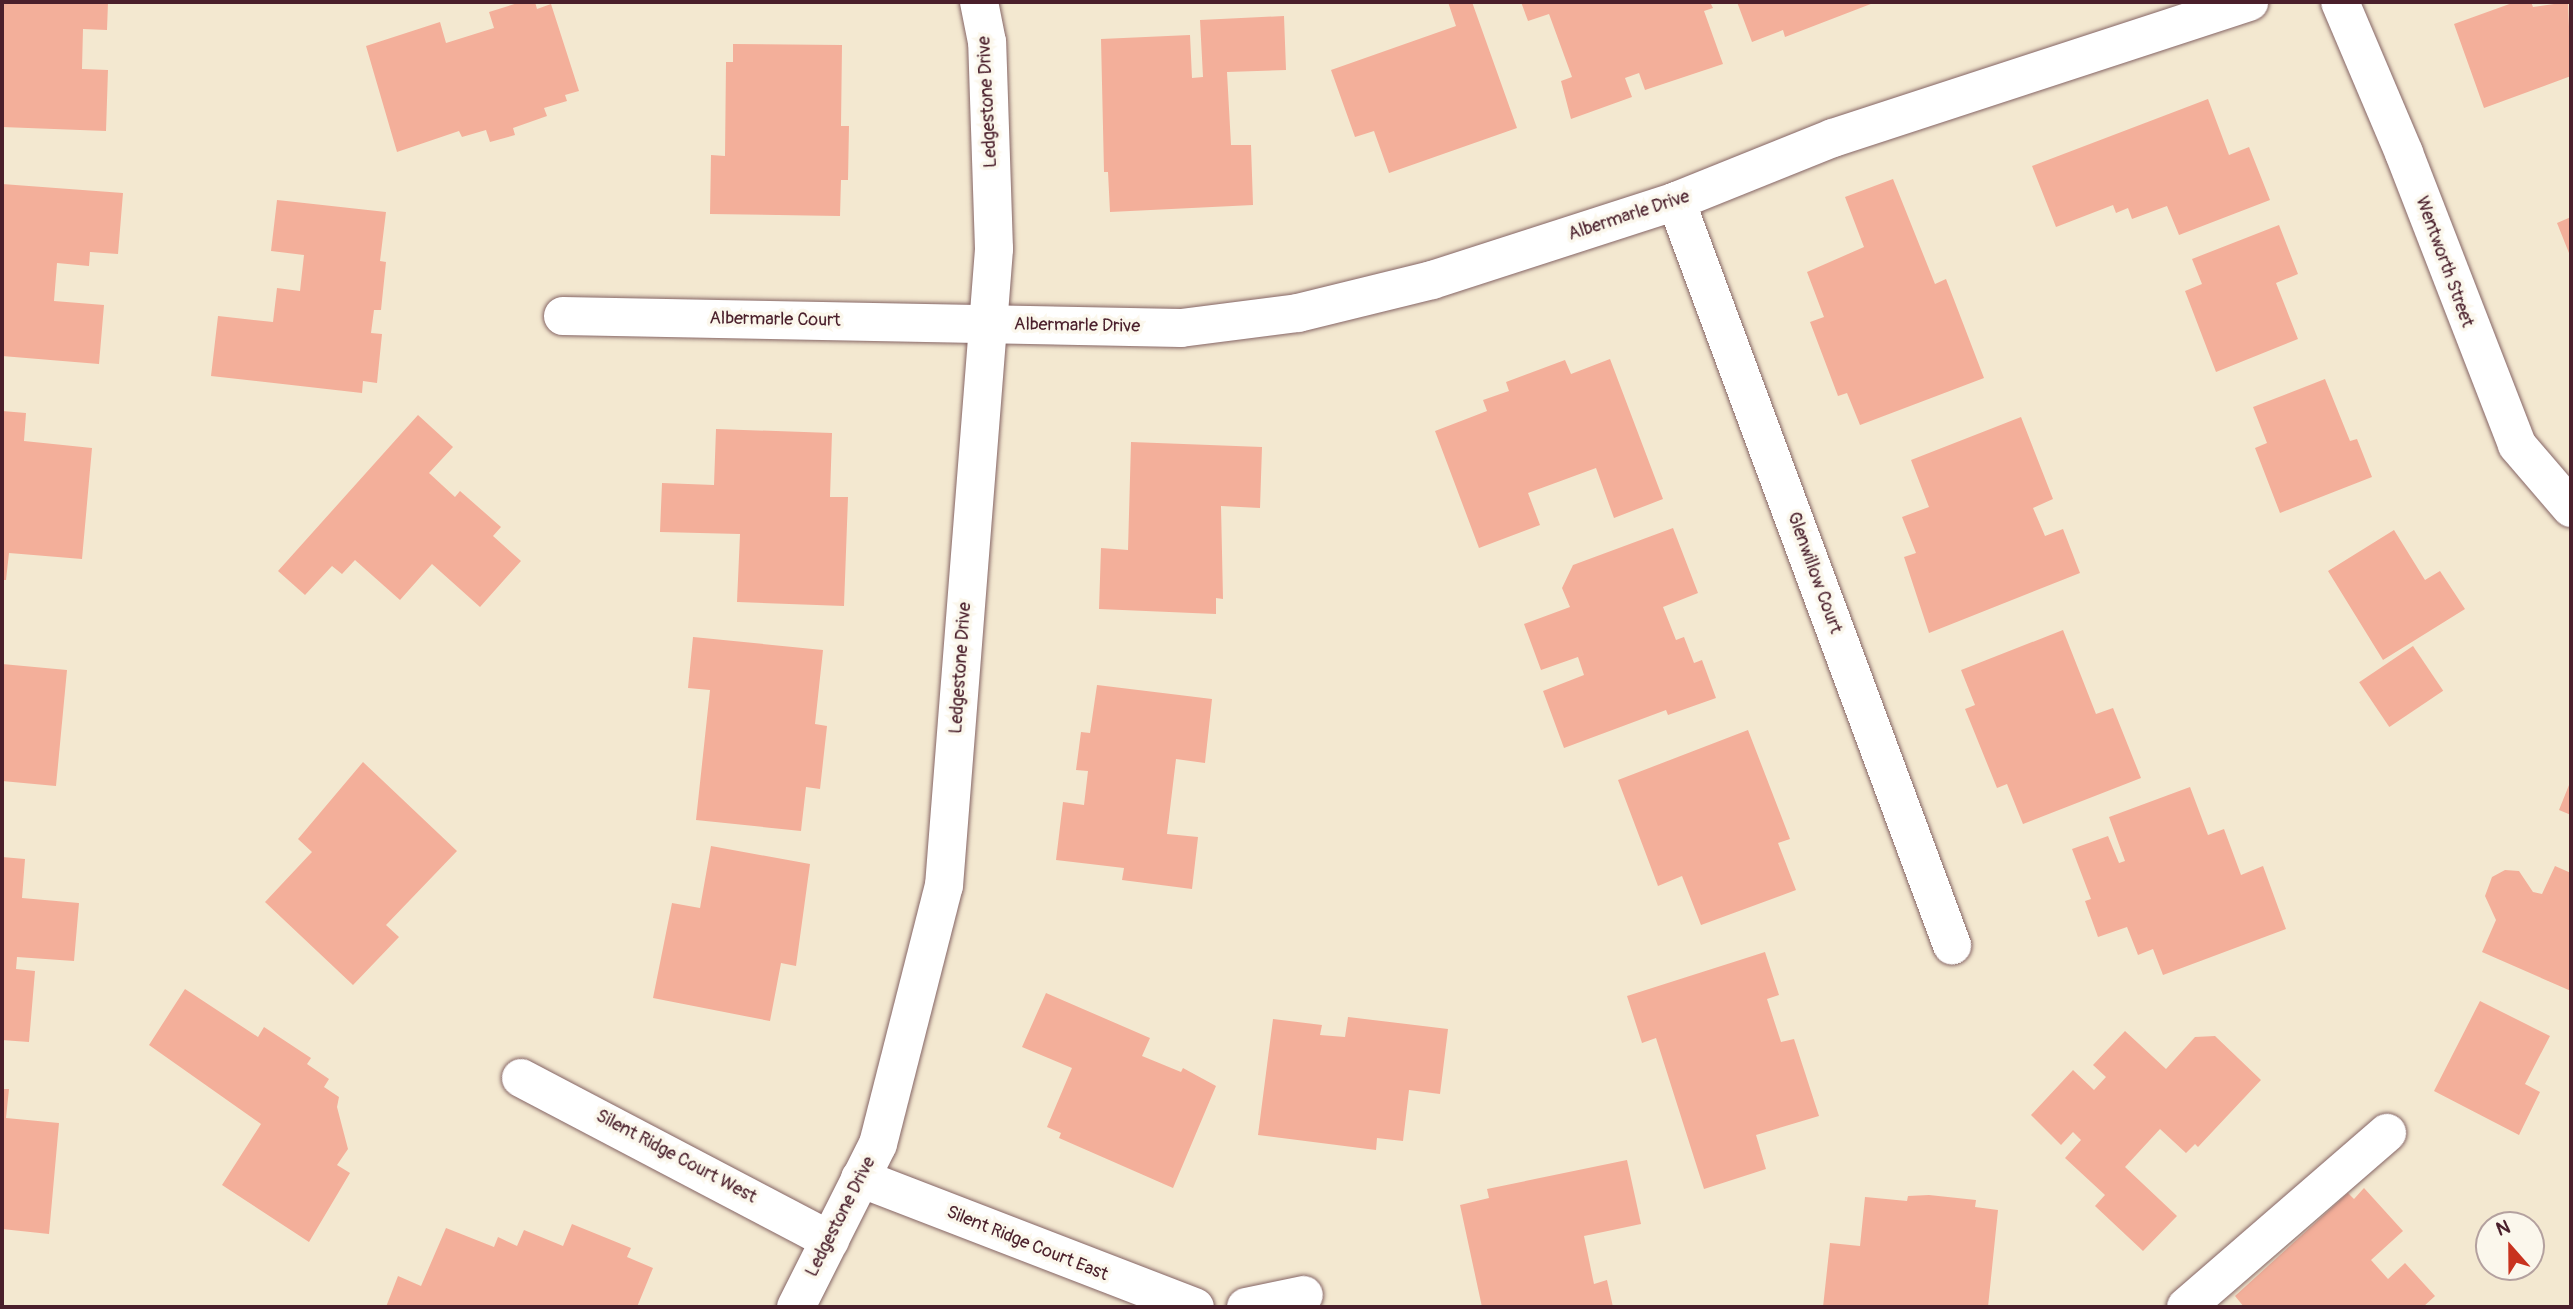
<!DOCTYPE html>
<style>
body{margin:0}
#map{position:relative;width:2573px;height:1309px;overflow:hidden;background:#f3e8d0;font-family:Pangolin,sans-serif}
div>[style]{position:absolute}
.building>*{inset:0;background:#f3af9a;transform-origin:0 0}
.roads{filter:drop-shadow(0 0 2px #856565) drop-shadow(0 0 2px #856565)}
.minor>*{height:38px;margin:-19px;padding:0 19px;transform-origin:19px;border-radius:19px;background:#fff}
span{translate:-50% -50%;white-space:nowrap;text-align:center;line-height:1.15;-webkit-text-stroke:7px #fbf7ec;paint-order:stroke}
.street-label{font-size:18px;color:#4a1f2b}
.frame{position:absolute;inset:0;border:4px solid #4a1f2b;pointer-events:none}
.north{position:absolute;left:2475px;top:1211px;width:70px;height:70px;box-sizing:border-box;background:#fbf7ec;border:2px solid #b4a19f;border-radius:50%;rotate:339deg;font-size:19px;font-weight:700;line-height:28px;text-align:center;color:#4a1f2b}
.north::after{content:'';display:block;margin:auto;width:24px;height:32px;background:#c8321e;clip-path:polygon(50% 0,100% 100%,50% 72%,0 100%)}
</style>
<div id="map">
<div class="building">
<div style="clip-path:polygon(2px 2px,108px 2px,107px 30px,83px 29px,82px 69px,108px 70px,106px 131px,2px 127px)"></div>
<div style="clip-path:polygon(521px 2px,535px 2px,537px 9px,551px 4px,579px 91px,565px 95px,567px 101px,544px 108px,547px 116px,513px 128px,515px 135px,490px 142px,486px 130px,462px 137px,459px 131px,397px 152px,366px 46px,440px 22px,446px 43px,494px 28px,489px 12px)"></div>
<div style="clip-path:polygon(1448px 2px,1472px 2px,1517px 128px,1389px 173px,1374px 131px,1355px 137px,1331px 70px,1456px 26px)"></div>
<div style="clip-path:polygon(1521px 2px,1710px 2px,1713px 8px,1704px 11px,1723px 64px,1645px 90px,1639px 73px,1625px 78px,1632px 97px,1571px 119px,1561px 81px,1572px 77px,1549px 14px,1528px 21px)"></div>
<div style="clip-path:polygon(1737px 2px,1876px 2px,1785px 37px,1783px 30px,1752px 42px)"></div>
<div style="clip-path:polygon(2515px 2px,2531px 2px,2533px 7px,2568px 2px,2571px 76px,2484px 108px,2454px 24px)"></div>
<div style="clip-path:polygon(1284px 16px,1286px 70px,1227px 72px,1231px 145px,1251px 145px,1253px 205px,1110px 212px,1108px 172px,1104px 172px,1101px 39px,1190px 35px,1192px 78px,1203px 77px,1200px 20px)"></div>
<div style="clip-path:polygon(733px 44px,842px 45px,841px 126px,849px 126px,848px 180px,841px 180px,840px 216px,710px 214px,711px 155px,725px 156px,726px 62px,733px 62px)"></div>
<div style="clip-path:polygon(2208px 99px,2229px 155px,2249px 147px,2270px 200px,2179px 235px,2167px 206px,2132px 219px,2128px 208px,2116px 213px,2113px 205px,2056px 227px,2032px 166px)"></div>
<div style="clip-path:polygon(1893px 179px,1935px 284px,1946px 279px,1984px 378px,1860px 425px,1847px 393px,1838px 396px,1810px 322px,1824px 317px,1807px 272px,1864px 247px,1845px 197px)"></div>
<div style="clip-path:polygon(2px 184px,123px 193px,118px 254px,90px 252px,89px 266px,57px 263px,54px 301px,104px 305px,99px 364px,2px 356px)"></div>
<div style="clip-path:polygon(277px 200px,386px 212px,380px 261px,386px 262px,381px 310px,374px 310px,371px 333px,382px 334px,377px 383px,363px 381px,362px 393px,211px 376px,218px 316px,273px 322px,277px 288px,300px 291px,304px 255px,271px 251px)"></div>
<div style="clip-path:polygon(2571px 217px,2571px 258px,2557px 223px)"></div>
<div style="clip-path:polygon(2279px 225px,2298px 274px,2276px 283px,2298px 339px,2216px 372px,2185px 291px,2202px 284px,2192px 259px)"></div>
<div style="clip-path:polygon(1610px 359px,1663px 499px,1614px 518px,1596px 468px,1528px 493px,1540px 525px,1479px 548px,1435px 431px,1487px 411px,1483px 400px,1509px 391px,1506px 382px,1565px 360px,1571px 374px)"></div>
<div style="clip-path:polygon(2325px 379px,2350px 441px,2357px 439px,2372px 477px,2280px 513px,2255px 448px,2267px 443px,2253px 407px)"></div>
<div style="clip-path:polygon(2px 411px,26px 413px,24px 441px,92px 448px,82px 559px,9px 553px,6px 580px,2px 580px)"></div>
<div style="clip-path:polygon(418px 415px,453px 447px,429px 473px,455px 497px,460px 491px,501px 527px,493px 536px,521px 561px,480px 607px,432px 564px,400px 600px,355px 560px,342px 574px,332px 566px,305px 595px,278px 571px)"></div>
<div style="clip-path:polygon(2021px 417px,2053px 499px,2033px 508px,2045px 536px,2063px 529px,2080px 573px,1929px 633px,1904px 557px,1916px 553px,1902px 517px,1929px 507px,1911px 460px)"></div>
<div style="clip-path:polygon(716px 429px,832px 433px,830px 497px,848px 497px,844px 606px,737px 602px,740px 534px,660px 532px,662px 483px,714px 485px)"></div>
<div style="clip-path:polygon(1131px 442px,1262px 447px,1260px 508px,1221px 506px,1223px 599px,1216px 598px,1216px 614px,1099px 609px,1101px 548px,1128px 550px)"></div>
<div style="clip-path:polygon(1673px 528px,1698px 593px,1663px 607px,1676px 640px,1684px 637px,1694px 663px,1702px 660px,1716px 698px,1668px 715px,1666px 710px,1564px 748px,1543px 691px,1584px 675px,1578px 657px,1541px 670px,1524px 624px,1570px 607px,1562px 588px,1573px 565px)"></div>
<div style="clip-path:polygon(2394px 530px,2425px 580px,2440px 571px,2465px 609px,2383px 660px,2328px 571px)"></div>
<div style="clip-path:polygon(2063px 630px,2096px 714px,2113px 708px,2141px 778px,2023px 824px,2007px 784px,1997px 788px,1965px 709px,1975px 705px,1961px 670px)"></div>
<div style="clip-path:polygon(693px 637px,823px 650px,815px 724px,827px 726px,820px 789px,806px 787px,801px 831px,696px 820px,710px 690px,688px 688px)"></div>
<div style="left:2413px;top:646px;width:54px;height:65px;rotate:56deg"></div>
<div style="clip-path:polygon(2px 664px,67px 670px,56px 786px,2px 781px)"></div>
<div style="clip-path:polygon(1097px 685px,1212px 699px,1205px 763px,1176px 759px,1167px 834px,1198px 837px,1192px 889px,1122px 880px,1124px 868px,1056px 860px,1063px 802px,1084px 805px,1088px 771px,1076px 770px,1081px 732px,1090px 733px)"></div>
<div style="clip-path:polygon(1748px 730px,1790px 839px,1778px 843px,1796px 890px,1701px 925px,1682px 876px,1658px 886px,1618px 780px)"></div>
<div style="clip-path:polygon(363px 762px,457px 851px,386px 925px,399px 937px,353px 985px,265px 902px,312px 852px,298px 839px)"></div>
<div style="clip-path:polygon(2571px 780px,2571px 815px,2559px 810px)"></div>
<div style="clip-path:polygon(2190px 787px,2208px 835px,2224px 829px,2241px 875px,2263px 866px,2286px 929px,2163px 975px,2153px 949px,2138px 955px,2127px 927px,2098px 937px,2085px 901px,2091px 899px,2072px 849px,2108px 836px,2119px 863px,2125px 861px,2109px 817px)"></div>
<div style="clip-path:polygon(711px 846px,810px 864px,796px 966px,781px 963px,770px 1021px,653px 998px,672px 903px,700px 908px)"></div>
<div style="clip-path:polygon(2px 857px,25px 859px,22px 898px,79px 903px,74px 961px,17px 957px,16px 969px,35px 971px,29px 1042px,2px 1040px)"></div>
<div style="clip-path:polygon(2555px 866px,2571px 873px,2571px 991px,2482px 952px,2496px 920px,2485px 896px,2492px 877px,2505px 870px,2519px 871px,2533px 892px,2542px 894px)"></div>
<div style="clip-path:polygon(1765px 952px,1779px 995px,1767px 999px,1781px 1042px,1794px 1039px,1819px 1116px,1756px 1135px,1766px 1169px,1704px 1189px,1656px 1038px,1642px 1043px,1627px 996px)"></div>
<div style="clip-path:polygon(185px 989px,258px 1037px,264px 1027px,311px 1058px,307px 1064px,329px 1079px,324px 1087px,339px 1097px,337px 1107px,348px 1149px,337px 1165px,350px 1173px,309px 1242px,222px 1185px,261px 1124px,149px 1045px)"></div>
<div style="clip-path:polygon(1046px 993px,1150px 1038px,1142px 1056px,1181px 1072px,1183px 1068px,1216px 1086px,1173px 1188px,1059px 1138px,1061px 1133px,1047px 1127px,1072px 1068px,1022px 1047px)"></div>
<div style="clip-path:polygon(2480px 1001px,2550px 1036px,2525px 1084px,2540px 1092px,2519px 1135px,2434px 1091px)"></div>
<div style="clip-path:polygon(1348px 1017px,1448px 1029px,1440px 1094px,1409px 1090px,1403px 1141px,1377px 1138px,1376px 1150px,1258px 1135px,1273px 1019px,1322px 1025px,1320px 1035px,1345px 1037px)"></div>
<div style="clip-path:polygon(2125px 1031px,2166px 1069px,2195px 1037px,2215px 1036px,2261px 1080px,2198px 1147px,2195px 1144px,2186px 1153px,2160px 1129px,2125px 1167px,2177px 1216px,2143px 1251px,2095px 1206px,2105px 1195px,2065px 1158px,2081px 1140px,2073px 1132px,2061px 1145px,2031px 1115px,2073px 1070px,2094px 1090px,2106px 1077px,2093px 1065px)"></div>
<div style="clip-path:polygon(2px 1089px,9px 1089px,6px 1118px,59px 1123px,49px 1234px,2px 1229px)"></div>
<div style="clip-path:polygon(1627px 1160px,1641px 1224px,1584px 1236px,1594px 1284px,1607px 1280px,1613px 1307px,1482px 1307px,1460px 1205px,1489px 1198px,1487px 1189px)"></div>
<div style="clip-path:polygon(2364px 1188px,2403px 1231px,2371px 1260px,2388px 1279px,2405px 1263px,2435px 1296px,2423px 1307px,2244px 1307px,2235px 1296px,2348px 1193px,2354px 1199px)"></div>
<div style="clip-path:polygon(1929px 1195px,1976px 1200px,1975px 1207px,1998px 1210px,1988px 1307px,1823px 1307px,1830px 1243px,1860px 1246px,1865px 1197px,1907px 1201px,1908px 1196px)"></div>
<div style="clip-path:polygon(572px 1224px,631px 1248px,627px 1257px,653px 1268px,637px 1307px,386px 1307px,398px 1276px,421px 1286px,446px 1228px,494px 1247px,498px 1237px,517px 1246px,524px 1230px,563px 1246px)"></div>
</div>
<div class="roads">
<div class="minor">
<div style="left:2340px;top:2px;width:164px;rotate:67deg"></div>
<div style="left:2404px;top:153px;width:313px;rotate:68.8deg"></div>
<div style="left:2517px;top:445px;width:83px;rotate:49.4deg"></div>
<div style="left:1676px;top:201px;width:794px;rotate:69.65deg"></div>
<div style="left:563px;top:316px;width:618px;rotate:1.11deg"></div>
<div style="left:1181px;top:328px;width:118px;rotate:-7.3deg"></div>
<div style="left:1298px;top:313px;width:138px;rotate:-13.8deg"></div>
<div style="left:1432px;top:280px;width:256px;rotate:-17.9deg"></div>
<div style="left:1676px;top:201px;width:169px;rotate:-21.9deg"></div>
<div style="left:1833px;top:138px;width:438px;rotate:-18.1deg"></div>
<div style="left:521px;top:1078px;width:349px;rotate:27.7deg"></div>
<div style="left:860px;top:1178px;width:359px;rotate:21.1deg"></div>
<div style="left:796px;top:1307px;width:182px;rotate:-63.3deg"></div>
<div style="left:878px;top:1144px;width:266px;rotate:-75.7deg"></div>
<div style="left:944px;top:886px;width:639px;rotate:-85.51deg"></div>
<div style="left:994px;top:249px;width:207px;rotate:-91.9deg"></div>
<div style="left:987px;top:42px;width:41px;rotate:-101.3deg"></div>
<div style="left:1246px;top:1307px;width:59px;rotate:-11.7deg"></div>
<div style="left:2186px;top:1307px;width:266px;rotate:-40.9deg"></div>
</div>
</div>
<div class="street-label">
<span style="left:988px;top:102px;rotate:-93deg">Ledgestone Drive</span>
<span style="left:1629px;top:216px;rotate:-18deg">Albermarle Drive</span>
<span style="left:2444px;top:262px;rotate:70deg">Wentworth Street</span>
<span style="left:775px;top:320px;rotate:1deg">Albermarle Court</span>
<span style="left:1077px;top:326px;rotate:1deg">Albermarle Drive</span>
<span style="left:1814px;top:573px;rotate:70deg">Glenwillow Court</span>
<span style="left:961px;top:668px;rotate:-86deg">Ledgestone Drive</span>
<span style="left:676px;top:1157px;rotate:28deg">Silent Ridge Court West</span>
<span style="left:841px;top:1217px;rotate:-63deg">Ledgestone Drive</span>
<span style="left:1027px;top:1244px;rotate:22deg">Silent Ridge Court East</span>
</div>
<div class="frame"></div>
<div class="north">N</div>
</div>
